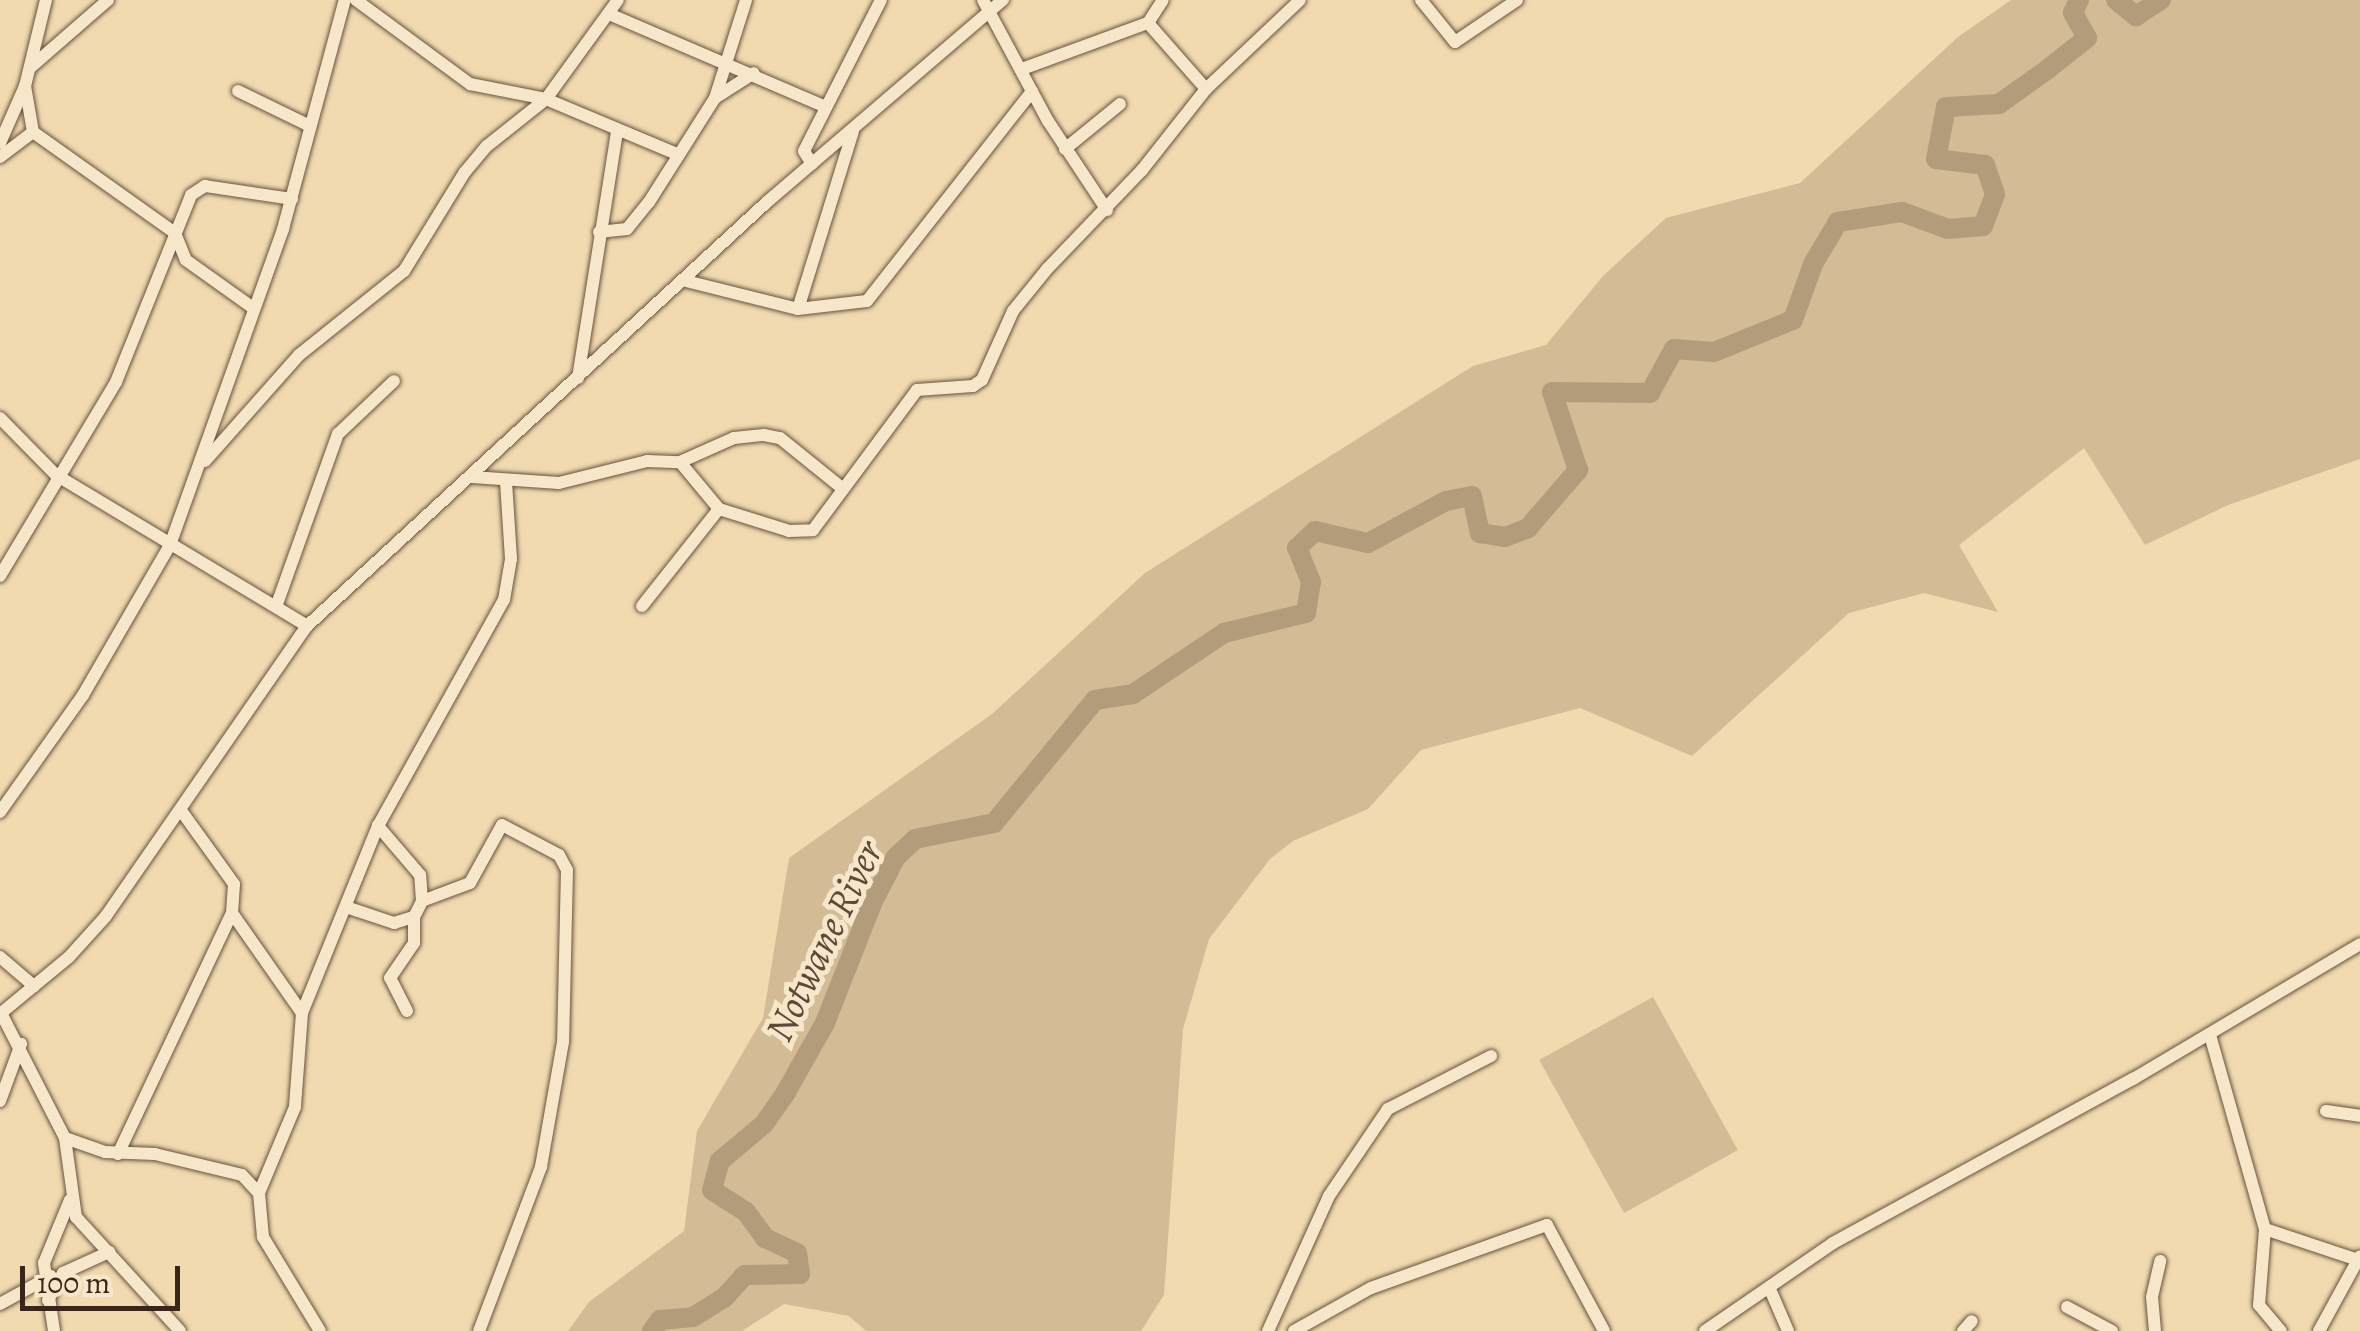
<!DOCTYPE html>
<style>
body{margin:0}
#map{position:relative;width:2360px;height:1331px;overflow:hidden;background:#f1daaf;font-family:Alegreya,serif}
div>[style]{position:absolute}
.green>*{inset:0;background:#d2bb95;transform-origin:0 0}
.river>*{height:20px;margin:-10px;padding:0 10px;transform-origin:10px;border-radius:10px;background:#b39c7c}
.roads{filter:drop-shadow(0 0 2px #68523e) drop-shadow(0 0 2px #68523e)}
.minor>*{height:12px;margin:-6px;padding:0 6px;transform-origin:6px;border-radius:6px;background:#f6e7cb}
span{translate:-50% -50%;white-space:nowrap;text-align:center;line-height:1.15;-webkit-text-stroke:10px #f6e7cb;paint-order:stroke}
.water-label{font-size:40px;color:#5f4936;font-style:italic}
.scale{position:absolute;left:20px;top:1266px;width:160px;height:45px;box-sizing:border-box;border:5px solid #3b2518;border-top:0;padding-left:12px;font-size:30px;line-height:35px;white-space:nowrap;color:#3b2518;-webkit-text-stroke:8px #f6e7cb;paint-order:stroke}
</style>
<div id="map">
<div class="green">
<div style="clip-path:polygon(2011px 0,2360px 0,2360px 459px,2228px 505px,2145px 545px,2084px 448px,1959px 545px,1998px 612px,1924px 593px,1849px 613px,1692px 756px,1580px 708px,1421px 750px,1368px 809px,1293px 841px,1270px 859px,1209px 939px,1183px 1029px,1164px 1295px,1141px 1331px,866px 1331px,849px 1316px,784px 1304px,742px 1331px,568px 1331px,589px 1302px,684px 1231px,697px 1131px,763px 1018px,789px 858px,992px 714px,1145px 573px,1473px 366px,1546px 345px,1603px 276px,1666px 218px,1800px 183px,1958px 37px)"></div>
<div style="left:1653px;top:997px;width:175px;height:130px;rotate:61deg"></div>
</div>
<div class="river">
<div style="left:2116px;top:0;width:26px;rotate:39deg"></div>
<div style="left:2136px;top:16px;width:30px;rotate:-33deg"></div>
<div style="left:652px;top:1331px;width:14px;rotate:-54deg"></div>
<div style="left:660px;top:1320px;width:33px;rotate:-5deg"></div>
<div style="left:693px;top:1317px;width:36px;rotate:-32deg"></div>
<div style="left:724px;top:1298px;width:31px;rotate:-48deg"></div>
<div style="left:745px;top:1275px;width:55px;rotate:-1deg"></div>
<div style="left:800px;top:1274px;width:21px;rotate:-98deg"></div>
<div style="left:797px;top:1253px;width:35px;rotate:-155deg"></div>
<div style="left:765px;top:1238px;width:32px;rotate:-126deg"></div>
<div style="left:746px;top:1212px;width:40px;rotate:-147.1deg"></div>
<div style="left:712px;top:1190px;width:30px;rotate:-75deg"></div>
<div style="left:720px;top:1161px;width:57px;rotate:-40.1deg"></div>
<div style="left:764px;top:1124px;width:39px;rotate:-55deg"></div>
<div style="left:786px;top:1092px;width:79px;rotate:-60.5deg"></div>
<div style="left:825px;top:1023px;width:131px;rotate:-68.5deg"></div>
<div style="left:873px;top:901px;width:50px;rotate:-62.4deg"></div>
<div style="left:896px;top:857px;width:26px;rotate:-43deg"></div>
<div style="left:915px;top:839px;width:81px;rotate:-11.4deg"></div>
<div style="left:994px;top:823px;width:159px;rotate:-50.6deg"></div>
<div style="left:1095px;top:700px;width:38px;rotate:-9deg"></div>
<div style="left:1133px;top:694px;width:110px;rotate:-33.8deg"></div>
<div style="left:1224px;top:633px;width:84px;rotate:-13.7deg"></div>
<div style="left:1306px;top:613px;width:31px;rotate:-81deg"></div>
<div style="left:1311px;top:582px;width:37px;rotate:-112deg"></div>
<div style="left:1297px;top:548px;width:25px;rotate:-43deg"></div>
<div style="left:1315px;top:531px;width:54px;rotate:12.8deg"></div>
<div style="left:1368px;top:543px;width:89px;rotate:-28.3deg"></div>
<div style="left:1446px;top:501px;width:26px;rotate:-11deg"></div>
<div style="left:1472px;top:496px;width:38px;rotate:78deg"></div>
<div style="left:1480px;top:533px;width:25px;rotate:9deg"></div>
<div style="left:1505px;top:537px;width:25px;rotate:-21deg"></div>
<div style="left:1528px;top:528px;width:77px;rotate:-49.2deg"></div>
<div style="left:1578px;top:470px;width:82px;rotate:-108.4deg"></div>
<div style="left:1552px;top:392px;width:98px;rotate:0.6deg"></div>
<div style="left:1650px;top:393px;width:50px;rotate:-61.4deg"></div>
<div style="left:1674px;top:349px;width:40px;rotate:4.3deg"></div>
<div style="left:1714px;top:352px;width:85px;rotate:-22.1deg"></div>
<div style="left:1793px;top:320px;width:59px;rotate:-70.3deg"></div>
<div style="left:1813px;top:264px;width:49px;rotate:-59.2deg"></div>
<div style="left:1838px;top:222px;width:65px;rotate:-8.9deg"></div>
<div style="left:1902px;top:212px;width:49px;rotate:20.3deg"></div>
<div style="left:1948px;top:229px;width:35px;rotate:-5deg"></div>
<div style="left:1983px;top:226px;width:34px;rotate:-69deg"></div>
<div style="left:1995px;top:194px;width:31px;rotate:-109deg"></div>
<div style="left:1985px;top:165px;width:49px;rotate:-173deg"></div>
<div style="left:1936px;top:159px;width:53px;rotate:-79.1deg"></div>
<div style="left:1946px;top:107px;width:53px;rotate:-3.2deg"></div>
<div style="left:1999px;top:104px;width:60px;rotate:-35.5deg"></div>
<div style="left:2048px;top:69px;width:50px;rotate:-38.5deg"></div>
<div style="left:2087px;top:38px;width:29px;rotate:-119deg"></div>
<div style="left:2073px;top:13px;width:14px;rotate:-65deg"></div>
</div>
<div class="roads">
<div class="minor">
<div style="left:46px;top:0;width:89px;rotate:103.7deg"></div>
<div style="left:25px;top:86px;width:47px;rotate:80.1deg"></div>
<div style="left:33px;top:132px;width:174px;rotate:35.4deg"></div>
<div style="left:175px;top:233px;width:29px;rotate:68deg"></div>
<div style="left:186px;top:260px;width:81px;rotate:35.5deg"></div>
<div style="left:356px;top:0;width:142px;rotate:36.4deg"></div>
<div style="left:470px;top:84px;width:77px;rotate:11.2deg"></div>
<div style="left:546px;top:99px;width:144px;rotate:22.8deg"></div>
<div style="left:983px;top:0;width:137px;rotate:61.8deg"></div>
<div style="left:1048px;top:121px;width:107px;rotate:56.5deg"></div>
<div style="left:1421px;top:0;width:54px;rotate:51deg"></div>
<div style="left:1455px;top:42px;width:75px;rotate:-34.1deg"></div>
<div style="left:609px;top:14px;width:236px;rotate:23.2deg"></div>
<div style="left:1148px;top:23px;width:88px;rotate:48.7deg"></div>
<div style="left:31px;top:67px;width:102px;rotate:-41deg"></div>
<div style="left:1022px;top:69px;width:134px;rotate:-20.1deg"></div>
<div style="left:1148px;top:23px;width:27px;rotate:-57deg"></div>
<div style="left:238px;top:91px;width:80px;rotate:25.9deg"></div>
<div style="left:715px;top:98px;width:46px;rotate:-32.7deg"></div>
<div style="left:0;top:143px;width:62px;rotate:-66.3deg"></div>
<div style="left:1065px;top:149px;width:71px;rotate:-39.3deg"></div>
<div style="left:0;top:157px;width:41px;rotate:-37.1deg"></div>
<div style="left:812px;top:164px;width:15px;rotate:-122deg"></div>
<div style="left:804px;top:151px;width:169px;rotate:-63deg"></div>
<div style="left:599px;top:232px;width:28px;rotate:-6deg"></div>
<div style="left:627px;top:229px;width:35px;rotate:-51deg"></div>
<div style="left:649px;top:202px;width:123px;rotate:-57.6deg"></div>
<div style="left:715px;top:98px;width:103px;rotate:-72.4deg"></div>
<div style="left:686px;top:281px;width:115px;rotate:14deg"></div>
<div style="left:798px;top:309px;width:69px;rotate:-6.6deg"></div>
<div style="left:867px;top:301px;width:267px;rotate:-51.8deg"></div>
<div style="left:798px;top:309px;width:186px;rotate:-72.8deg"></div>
<div style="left:578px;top:378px;width:249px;rotate:-81deg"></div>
<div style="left:0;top:418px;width:80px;rotate:45.5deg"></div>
<div style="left:56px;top:475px;width:293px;rotate:31deg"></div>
<div style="left:205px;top:461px;width:142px;rotate:-48.4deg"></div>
<div style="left:299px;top:355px;width:134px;rotate:-38.7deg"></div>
<div style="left:404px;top:271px;width:116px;rotate:-58.4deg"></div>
<div style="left:465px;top:172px;width:34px;rotate:-50deg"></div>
<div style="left:487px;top:146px;width:75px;rotate:-38.5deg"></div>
<div style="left:546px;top:99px;width:122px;rotate:-54deg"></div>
<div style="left:680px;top:462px;width:61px;rotate:50.3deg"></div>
<div style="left:719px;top:509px;width:73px;rotate:17.4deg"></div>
<div style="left:789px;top:531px;width:24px;rotate:-2deg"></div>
<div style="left:813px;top:530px;width:174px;rotate:-53.4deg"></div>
<div style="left:917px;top:390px;width:56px;rotate:-4.1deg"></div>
<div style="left:973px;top:386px;width:11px;rotate:-34deg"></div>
<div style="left:982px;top:380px;width:76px;rotate:-65.8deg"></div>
<div style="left:1013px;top:311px;width:55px;rotate:-50.9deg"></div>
<div style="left:1048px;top:268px;width:136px;rotate:-46.2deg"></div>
<div style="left:1142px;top:170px;width:103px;rotate:-51.7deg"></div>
<div style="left:1206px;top:89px;width:129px;rotate:-43.4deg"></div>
<div style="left:472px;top:477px;width:87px;rotate:3.9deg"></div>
<div style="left:559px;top:483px;width:91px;rotate:-14deg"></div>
<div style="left:647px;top:461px;width:33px;rotate:2deg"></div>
<div style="left:680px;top:462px;width:59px;rotate:-24deg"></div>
<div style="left:734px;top:438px;width:30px;rotate:-6deg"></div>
<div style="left:764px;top:435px;width:16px;rotate:11deg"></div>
<div style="left:780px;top:438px;width:80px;rotate:38.9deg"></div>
<div style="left:0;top:576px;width:226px;rotate:-59.1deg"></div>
<div style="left:116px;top:382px;width:201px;rotate:-68.1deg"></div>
<div style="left:191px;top:195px;width:17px;rotate:-33deg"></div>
<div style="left:205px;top:186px;width:88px;rotate:8.5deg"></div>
<div style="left:277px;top:604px;width:181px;rotate:-70.3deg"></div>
<div style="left:338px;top:434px;width:77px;rotate:-43.4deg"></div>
<div style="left:642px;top:606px;width:124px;rotate:-51.6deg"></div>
<div style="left:0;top:812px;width:143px;rotate:-54.6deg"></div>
<div style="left:83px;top:695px;width:173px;rotate:-59.9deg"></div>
<div style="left:170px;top:545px;width:336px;rotate:-70.3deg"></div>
<div style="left:283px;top:229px;width:237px;rotate:-74.9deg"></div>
<div style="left:422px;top:901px;width:51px;rotate:-20.6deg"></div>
<div style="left:470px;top:883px;width:66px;rotate:-61.1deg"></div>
<div style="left:502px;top:825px;width:64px;rotate:27.8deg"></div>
<div style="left:559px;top:855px;width:17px;rotate:62deg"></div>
<div style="left:567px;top:870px;width:172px;rotate:91.3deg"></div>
<div style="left:563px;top:1042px;width:127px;rotate:100deg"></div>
<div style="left:541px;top:1167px;width:175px;rotate:110.7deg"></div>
<div style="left:346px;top:907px;width:51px;rotate:18.4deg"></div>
<div style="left:394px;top:923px;width:21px;rotate:-17deg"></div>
<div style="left:414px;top:917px;width:18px;rotate:-63deg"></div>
<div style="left:422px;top:901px;width:26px;rotate:-94deg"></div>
<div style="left:420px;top:875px;width:65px;rotate:-130.6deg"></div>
<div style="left:232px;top:913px;width:122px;rotate:55deg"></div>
<div style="left:302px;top:1013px;width:94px;rotate:94.3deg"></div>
<div style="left:295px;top:1107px;width:93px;rotate:112.7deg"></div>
<div style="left:0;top:957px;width:45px;rotate:40.5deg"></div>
<div style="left:407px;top:1011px;width:37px;rotate:-117deg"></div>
<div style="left:390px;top:978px;width:42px;rotate:-55.6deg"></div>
<div style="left:414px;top:943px;width:26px;rotate:-90deg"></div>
<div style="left:1px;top:1013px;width:140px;rotate:62.9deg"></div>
<div style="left:65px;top:1138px;width:80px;rotate:82.1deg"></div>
<div style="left:76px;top:1217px;width:154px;rotate:47.6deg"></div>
<div style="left:302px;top:1013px;width:202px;rotate:-67.9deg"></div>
<div style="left:378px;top:826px;width:259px;rotate:-60.9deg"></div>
<div style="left:504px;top:600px;width:42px;rotate:-80.3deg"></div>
<div style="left:511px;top:559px;width:77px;rotate:-93.7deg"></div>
<div style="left:0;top:1014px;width:89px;rotate:-39.6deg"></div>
<div style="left:69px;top:957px;width:55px;rotate:-47.9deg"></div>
<div style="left:106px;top:916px;width:353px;rotate:-55.3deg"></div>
<div style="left:307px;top:626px;width:626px;rotate:-42.67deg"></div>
<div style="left:767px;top:202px;width:311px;rotate:-40.6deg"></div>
<div style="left:2210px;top:1035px;width:202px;rotate:74.2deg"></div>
<div style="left:2265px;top:1229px;width:98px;rotate:18.4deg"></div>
<div style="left:0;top:1101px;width:61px;rotate:-69.8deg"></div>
<div style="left:2326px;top:1111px;width:34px;rotate:8deg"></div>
<div style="left:65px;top:1138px;width:42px;rotate:19.3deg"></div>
<div style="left:105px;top:1152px;width:50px;rotate:2.3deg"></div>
<div style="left:155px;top:1154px;width:89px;rotate:13.6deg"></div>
<div style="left:242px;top:1175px;width:25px;rotate:47deg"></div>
<div style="left:259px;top:1193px;width:44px;rotate:84.8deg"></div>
<div style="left:263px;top:1237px;width:110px;rotate:58.8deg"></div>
<div style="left:118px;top:1154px;width:267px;rotate:-64.7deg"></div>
<div style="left:232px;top:913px;width:29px;rotate:-86deg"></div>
<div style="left:234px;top:884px;width:89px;rotate:-125.8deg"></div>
<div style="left:2265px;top:1229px;width:76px;rotate:94.5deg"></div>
<div style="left:2259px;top:1305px;width:34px;rotate:50deg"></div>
<div style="left:1769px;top:1287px;width:48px;rotate:66.6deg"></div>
<div style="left:48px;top:1300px;width:31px;rotate:-61deg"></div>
<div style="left:63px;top:1273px;width:51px;rotate:-24.5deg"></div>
<div style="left:0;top:1304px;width:58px;rotate:-28.8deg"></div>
<div style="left:2067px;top:1307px;width:51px;rotate:28.1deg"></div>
<div style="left:54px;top:1331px;width:69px;rotate:-98.4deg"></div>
<div style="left:44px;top:1263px;width:68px;rotate:-67.6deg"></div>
<div style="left:1268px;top:1331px;width:148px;rotate:-65.7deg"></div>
<div style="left:1329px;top:1196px;width:105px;rotate:-55.9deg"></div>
<div style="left:1388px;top:1109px;width:116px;rotate:-27.2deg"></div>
<div style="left:1294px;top:1331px;width:88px;rotate:-29.2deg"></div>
<div style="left:1371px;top:1288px;width:187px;rotate:-19.7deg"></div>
<div style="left:1547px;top:1225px;width:120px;rotate:61.7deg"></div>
<div style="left:1705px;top:1331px;width:155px;rotate:-34.5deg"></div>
<div style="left:1833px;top:1243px;width:342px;rotate:-28.7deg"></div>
<div style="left:2133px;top:1079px;width:264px;rotate:-30.7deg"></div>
<div style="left:1963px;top:1331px;width:13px;rotate:-48deg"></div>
<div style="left:2155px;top:1331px;width:34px;rotate:-95deg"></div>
<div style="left:2152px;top:1297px;width:37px;rotate:-77deg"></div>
<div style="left:2319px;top:1331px;width:85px;rotate:-61.3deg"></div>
</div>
</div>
<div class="water-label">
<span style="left:824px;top:941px;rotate:-64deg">Notwane River</span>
</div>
<div class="scale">100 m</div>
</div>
